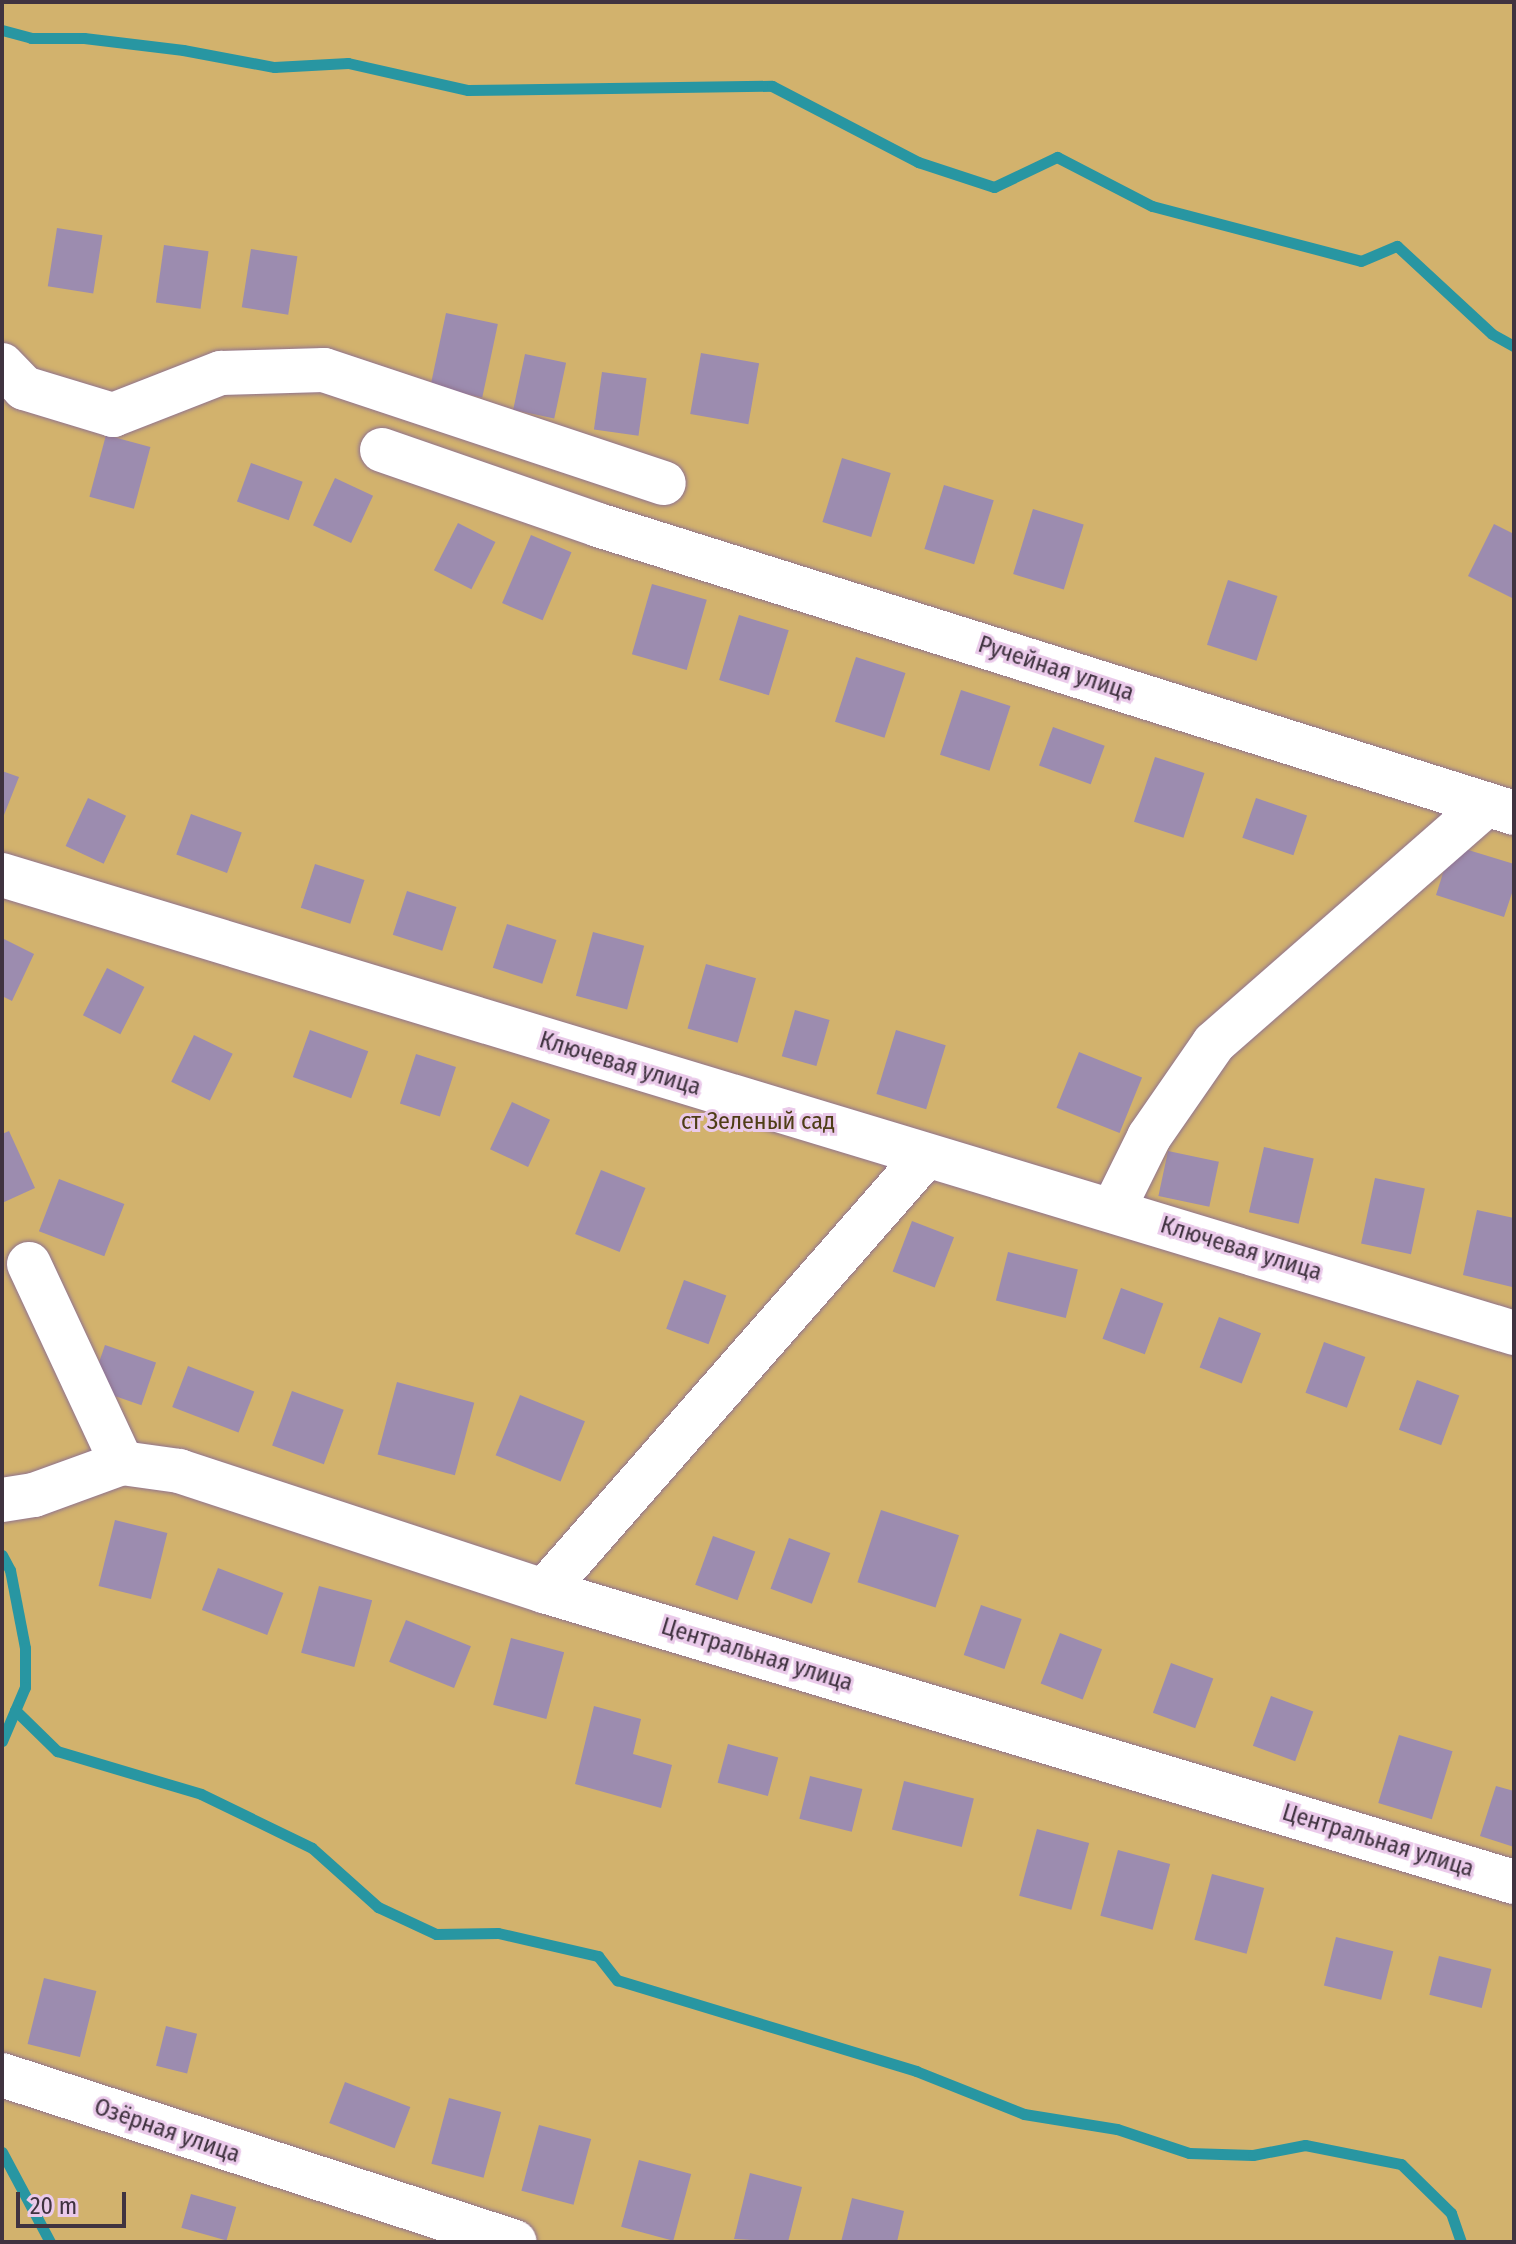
<!DOCTYPE html>
<meta charset="utf-8">
<style>
body{margin:0}
#map{position:relative;width:1516px;height:2244px;overflow:hidden;background:#ddbddd;font-family:"Fira Sans Condensed",sans-serif}
div>[style]{position:absolute}
.green>*{inset:0;background:#d2b26d;transform-origin:0 0}
.stream>*{height:11px;margin:-5.5px;padding:0 5.5px;transform-origin:5.5px;border-radius:5.5px;background:#2896a2}
.building>*{inset:0;background:#9c8caf;transform-origin:0 0}
.roads{filter:drop-shadow(0 0 2px #8f728f) drop-shadow(0 0 2px #8f728f)}
.minor>*{height:44px;margin:-22px;padding:0 22px;transform-origin:22px;border-radius:22px;background:#fff}
span{translate:-50% -50%;white-space:nowrap;text-align:center;line-height:1.15;-webkit-text-stroke:6px #eacaea;paint-order:stroke}
.street-label{font-size:24px;color:#403340}
.park-label{font-size:24px;color:#4e3d16}
.frame{position:absolute;inset:0;border:4px solid #403340;pointer-events:none}
.scale{position:absolute;left:16px;top:2192px;width:110px;height:36px;box-sizing:border-box;border:4px solid #403340;border-top:0;padding-left:10px;font-size:24px;line-height:28px;white-space:nowrap;color:#403340;-webkit-text-stroke:6px #eacaea;paint-order:stroke}
</style>
<div id="map">
<div class="green">
<div style="left:2px;top:2px;width:1512px;height:2240px"></div>
</div>
<div class="stream">
<div style="left:2px;top:30px;width:30px;rotate:15deg"></div>
<div style="left:31px;top:38px;width:53px"></div>
<div style="left:84px;top:38px;width:100px;rotate:6.9deg"></div>
<div style="left:183px;top:50px;width:93px;rotate:10.6deg"></div>
<div style="left:274px;top:67px;width:74px;rotate:-3.1deg"></div>
<div style="left:348px;top:63px;width:123px;rotate:12.7deg"></div>
<div style="left:468px;top:90px;width:304px;rotate:-0.8deg"></div>
<div style="left:772px;top:86px;width:165px;rotate:27.5deg"></div>
<div style="left:918px;top:162px;width:80px;rotate:18.2deg"></div>
<div style="left:994px;top:187px;width:70px;rotate:-25.5deg"></div>
<div style="left:1057px;top:157px;width:107px;rotate:27.3deg"></div>
<div style="left:1152px;top:206px;width:216px;rotate:14.7deg"></div>
<div style="left:1361px;top:261px;width:39px;rotate:-23deg"></div>
<div style="left:1397px;top:246px;width:129px;rotate:42.8deg"></div>
<div style="left:1492px;top:334px;width:25px;rotate:29deg"></div>
<div style="left:2px;top:1555px;width:17px;rotate:62deg"></div>
<div style="left:10px;top:1570px;width:79px;rotate:79.1deg"></div>
<div style="left:25px;top:1648px;width:39px;rotate:90deg"></div>
<div style="left:25px;top:1687px;width:59px;rotate:113.1deg"></div>
<div style="left:15px;top:1710px;width:59px;rotate:44.3deg"></div>
<div style="left:57px;top:1751px;width:150px;rotate:16.6deg"></div>
<div style="left:201px;top:1794px;width:123px;rotate:25.9deg"></div>
<div style="left:312px;top:1848px;width:89px;rotate:41.8deg"></div>
<div style="left:378px;top:1907px;width:64px;rotate:25deg"></div>
<div style="left:436px;top:1934px;width:62px;rotate:-0.9deg"></div>
<div style="left:498px;top:1933px;width:103px;rotate:13deg"></div>
<div style="left:598px;top:1956px;width:31px;rotate:52deg"></div>
<div style="left:617px;top:1980px;width:313px;rotate:16.9deg"></div>
<div style="left:916px;top:2071px;width:116px;rotate:21.7deg"></div>
<div style="left:1024px;top:2114px;width:94px;rotate:9.2deg"></div>
<div style="left:1117px;top:2129px;width:76px;rotate:18.4deg"></div>
<div style="left:1189px;top:2153px;width:64px;rotate:1.8deg"></div>
<div style="left:1253px;top:2155px;width:53px;rotate:-10.9deg"></div>
<div style="left:1305px;top:2145px;width:98px;rotate:11.2deg"></div>
<div style="left:1401px;top:2164px;width:70px;rotate:44.4deg"></div>
<div style="left:1451px;top:2213px;width:31px;rotate:71deg"></div>
<div style="left:2px;top:2152px;width:102px;rotate:61.9deg"></div>
</div>
<div class="building">
<div style="left:57px;top:228px;width:46px;height:59px;rotate:9deg"></div>
<div style="left:164px;top:245px;width:45px;height:58px;rotate:8deg"></div>
<div style="left:251px;top:249px;width:47px;height:59px;rotate:9deg"></div>
<div style="left:446px;top:313px;width:53px;height:75px;rotate:12deg"></div>
<div style="left:701px;top:353px;width:59px;height:62px;rotate:10deg"></div>
<div style="left:525px;top:354px;width:42px;height:57px;rotate:12deg"></div>
<div style="left:602px;top:372px;width:45px;height:58px;rotate:8deg"></div>
<div style="left:106px;top:435px;width:46px;height:64px;rotate:15deg"></div>
<div style="left:842px;top:458px;width:51px;height:67px;rotate:17deg"></div>
<div style="left:251px;top:463px;width:55px;height:41px;rotate:20deg"></div>
<div style="left:335px;top:478px;width:42px;height:52px;rotate:25deg"></div>
<div style="left:944px;top:485px;width:52px;height:67px;rotate:17deg"></div>
<div style="left:1033px;top:509px;width:53px;height:68px;rotate:17deg"></div>
<div style="left:458px;top:523px;width:42px;height:53px;rotate:27deg"></div>
<div style="clip-path:polygon(1494px 524px,1514px 534px,1514px 599px,1468px 576px)"></div>
<div style="left:531px;top:535px;width:44px;height:74px;rotate:23deg"></div>
<div style="left:1228px;top:580px;width:52px;height:68px;rotate:18deg"></div>
<div style="left:652px;top:584px;width:57px;height:73px;rotate:16deg"></div>
<div style="left:739px;top:615px;width:52px;height:68px;rotate:17deg"></div>
<div style="left:856px;top:657px;width:52px;height:68px;rotate:18deg"></div>
<div style="left:961px;top:690px;width:52px;height:68px;rotate:18deg"></div>
<div style="left:1053px;top:727px;width:55px;height:41px;rotate:20deg"></div>
<div style="left:1155px;top:757px;width:52px;height:68px;rotate:18deg"></div>
<div style="clip-path:polygon(2px 771px,19px 777px,2px 820px)"></div>
<div style="left:88px;top:798px;width:42px;height:53px;rotate:25deg"></div>
<div style="left:1256px;top:798px;width:54px;height:42px;rotate:19deg"></div>
<div style="left:191px;top:814px;width:54px;height:43px;rotate:20deg"></div>
<div style="clip-path:polygon(1452px 845px,1514px 864px,1514px 887px,1504px 917px,1436px 895px)"></div>
<div style="left:315px;top:864px;width:52px;height:46px;rotate:18deg"></div>
<div style="left:407px;top:891px;width:52px;height:46px;rotate:18deg"></div>
<div style="left:507px;top:924px;width:52px;height:46px;rotate:18deg"></div>
<div style="left:593px;top:932px;width:53px;height:66px;rotate:15deg"></div>
<div style="clip-path:polygon(2px 938px,34px 954px,12px 1001px,2px 996px)"></div>
<div style="left:706px;top:964px;width:52px;height:67px;rotate:16deg"></div>
<div style="left:107px;top:968px;width:42px;height:53px;rotate:27deg"></div>
<div style="left:795px;top:1010px;width:36px;height:48px;rotate:16deg"></div>
<div style="left:310px;top:1030px;width:62px;height:50px;rotate:20deg"></div>
<div style="left:896px;top:1030px;width:52px;height:67px;rotate:17deg"></div>
<div style="left:194px;top:1035px;width:43px;height:52px;rotate:26deg"></div>
<div style="left:1079px;top:1052px;width:68px;height:60px;rotate:22deg"></div>
<div style="left:416px;top:1054px;width:42px;height:52px;rotate:18deg"></div>
<div style="left:512px;top:1102px;width:42px;height:52px;rotate:25deg"></div>
<div style="clip-path:polygon(9px 1131px,35px 1188px,2px 1203px,2px 1134px)"></div>
<div style="left:1264px;top:1147px;width:51px;height:67px;rotate:13deg"></div>
<div style="left:1168px;top:1151px;width:52px;height:46px;rotate:12deg"></div>
<div style="left:601px;top:1170px;width:48px;height:69px;rotate:22deg"></div>
<div style="left:1375px;top:1178px;width:51px;height:67px;rotate:12deg"></div>
<div style="left:59px;top:1179px;width:70px;height:56px;rotate:21deg"></div>
<div style="clip-path:polygon(1477px 1210px,1514px 1218px,1512px 1287px,1463px 1275px)"></div>
<div style="left:912px;top:1221px;width:45px;height:54px;rotate:21deg"></div>
<div style="left:1008px;top:1252px;width:72px;height:50px;rotate:14deg"></div>
<div style="left:684px;top:1280px;width:45px;height:52px;rotate:20deg"></div>
<div style="left:1121px;top:1288px;width:45px;height:54px;rotate:20deg"></div>
<div style="left:1219px;top:1317px;width:45px;height:54px;rotate:21deg"></div>
<div style="left:1324px;top:1342px;width:44px;height:54px;rotate:20deg"></div>
<div style="left:105px;top:1345px;width:54px;height:45px;rotate:19deg"></div>
<div style="left:188px;top:1366px;width:71px;height:44px;rotate:21deg"></div>
<div style="left:1417px;top:1380px;width:45px;height:53px;rotate:20deg"></div>
<div style="left:397px;top:1382px;width:80px;height:75px;rotate:15deg"></div>
<div style="left:292px;top:1391px;width:55px;height:58px;rotate:20deg"></div>
<div style="left:520px;top:1395px;width:70px;height:65px;rotate:22deg"></div>
<div style="left:881px;top:1510px;width:82px;height:76px;rotate:18deg"></div>
<div style="left:115px;top:1520px;width:54px;height:68px;rotate:14deg"></div>
<div style="left:713px;top:1536px;width:45px;height:52px;rotate:20deg"></div>
<div style="left:789px;top:1538px;width:44px;height:54px;rotate:20deg"></div>
<div style="left:218px;top:1568px;width:70px;height:45px;rotate:21deg"></div>
<div style="left:319px;top:1586px;width:55px;height:69px;rotate:15deg"></div>
<div style="left:981px;top:1605px;width:43px;height:53px;rotate:19deg"></div>
<div style="left:406px;top:1620px;width:70px;height:45px;rotate:22deg"></div>
<div style="left:1060px;top:1633px;width:45px;height:54px;rotate:21deg"></div>
<div style="left:511px;top:1638px;width:55px;height:69px;rotate:15deg"></div>
<div style="left:1171px;top:1663px;width:45px;height:53px;rotate:20deg"></div>
<div style="left:1271px;top:1696px;width:45px;height:53px;rotate:20deg"></div>
<div style="clip-path:polygon(594px 1706px,641px 1719px,633px 1754px,672px 1765px,661px 1808px,575px 1784px)"></div>
<div style="left:1399px;top:1735px;width:56px;height:71px;rotate:17deg"></div>
<div style="left:728px;top:1744px;width:52px;height:40px;rotate:15deg"></div>
<div style="left:810px;top:1776px;width:54px;height:44px;rotate:14deg"></div>
<div style="left:904px;top:1781px;width:72px;height:50px;rotate:14deg"></div>
<div style="clip-path:polygon(1496px 1786px,1514px 1791px,1514px 1847px,1480px 1836px)"></div>
<div style="left:1037px;top:1829px;width:54px;height:69px;rotate:15deg"></div>
<div style="left:1118px;top:1850px;width:54px;height:68px;rotate:15deg"></div>
<div style="left:1212px;top:1874px;width:54px;height:68px;rotate:15deg"></div>
<div style="left:1336px;top:1937px;width:59px;height:50px;rotate:14deg"></div>
<div style="left:1439px;top:1956px;width:54px;height:40px;rotate:14deg"></div>
<div style="left:44px;top:1978px;width:54px;height:68px;rotate:14deg"></div>
<div style="left:166px;top:2026px;width:32px;height:41px;rotate:14deg"></div>
<div style="left:345px;top:2082px;width:70px;height:44px;rotate:21deg"></div>
<div style="left:449px;top:2098px;width:54px;height:68px;rotate:15deg"></div>
<div style="left:539px;top:2125px;width:54px;height:68px;rotate:15deg"></div>
<div style="left:639px;top:2160px;width:54px;height:69px;rotate:15deg"></div>
<div style="clip-path:polygon(750px 2173px,802px 2187px,788px 2242px,734px 2239px)"></div>
<div style="left:191px;top:2194px;width:47px;height:35px;rotate:16deg"></div>
<div style="clip-path:polygon(852px 2198px,904px 2211px,897px 2242px,841px 2242px)"></div>
</div>
<div class="roads">
<div class="minor">
<div style="left:2px;top:365px;width:32px;rotate:46deg"></div>
<div style="left:24px;top:388px;width:93px;rotate:16.9deg"></div>
<div style="left:113px;top:415px;width:116px;rotate:-21.3deg"></div>
<div style="left:221px;top:373px;width:103px;rotate:-1.7deg"></div>
<div style="left:324px;top:370px;width:358px;rotate:18.4deg"></div>
<div style="left:382px;top:450px;width:229px;rotate:19.1deg"></div>
<div style="left:598px;top:525px;width:960px;rotate:17.45deg"></div>
<div style="left:2px;top:875px;width:1580px;rotate:16.85deg"></div>
<div style="left:1113px;top:1210px;width:81px;rotate:-63.7deg"></div>
<div style="left:1149px;top:1137px;width:114px;rotate:-55.3deg"></div>
<div style="left:1214px;top:1043px;width:361px;rotate:-41.2deg"></div>
<div style="left:29px;top:1264px;width:220px;rotate:65deg"></div>
<div style="left:2px;top:1500px;width:32px;rotate:-9deg"></div>
<div style="left:34px;top:1495px;width:94px;rotate:-20deg"></div>
<div style="left:122px;top:1463px;width:58px;rotate:8deg"></div>
<div style="left:179px;top:1471px;width:384px;rotate:18.2deg"></div>
<div style="left:544px;top:1591px;width:1013px;rotate:16.7deg"></div>
<div style="left:544px;top:1591px;width:578px;rotate:-48.72deg"></div>
<div style="left:2px;top:2075px;width:539px;rotate:18.03deg"></div>
</div>
</div>
<div class="street-label">
<span style="left:1056px;top:669px;rotate:18deg">Ручейная улица</span>
<span style="left:620px;top:1064px;rotate:17deg">Ключевая улица</span>
<span style="left:1241px;top:1249px;rotate:17deg">Ключевая улица</span>
<span style="left:757px;top:1655px;rotate:17deg">Центральная улица</span>
<span style="left:1378px;top:1841px;rotate:17deg">Центральная улица</span>
<span style="left:167px;top:2131px;rotate:19deg">Озёрная улица</span>
</div>
<div class="park-label">
<span style="left:758px;top:1122px">ст Зеленый сад</span>
</div>
<div class="frame"></div>
<div class="scale">20 m</div>
</div>
